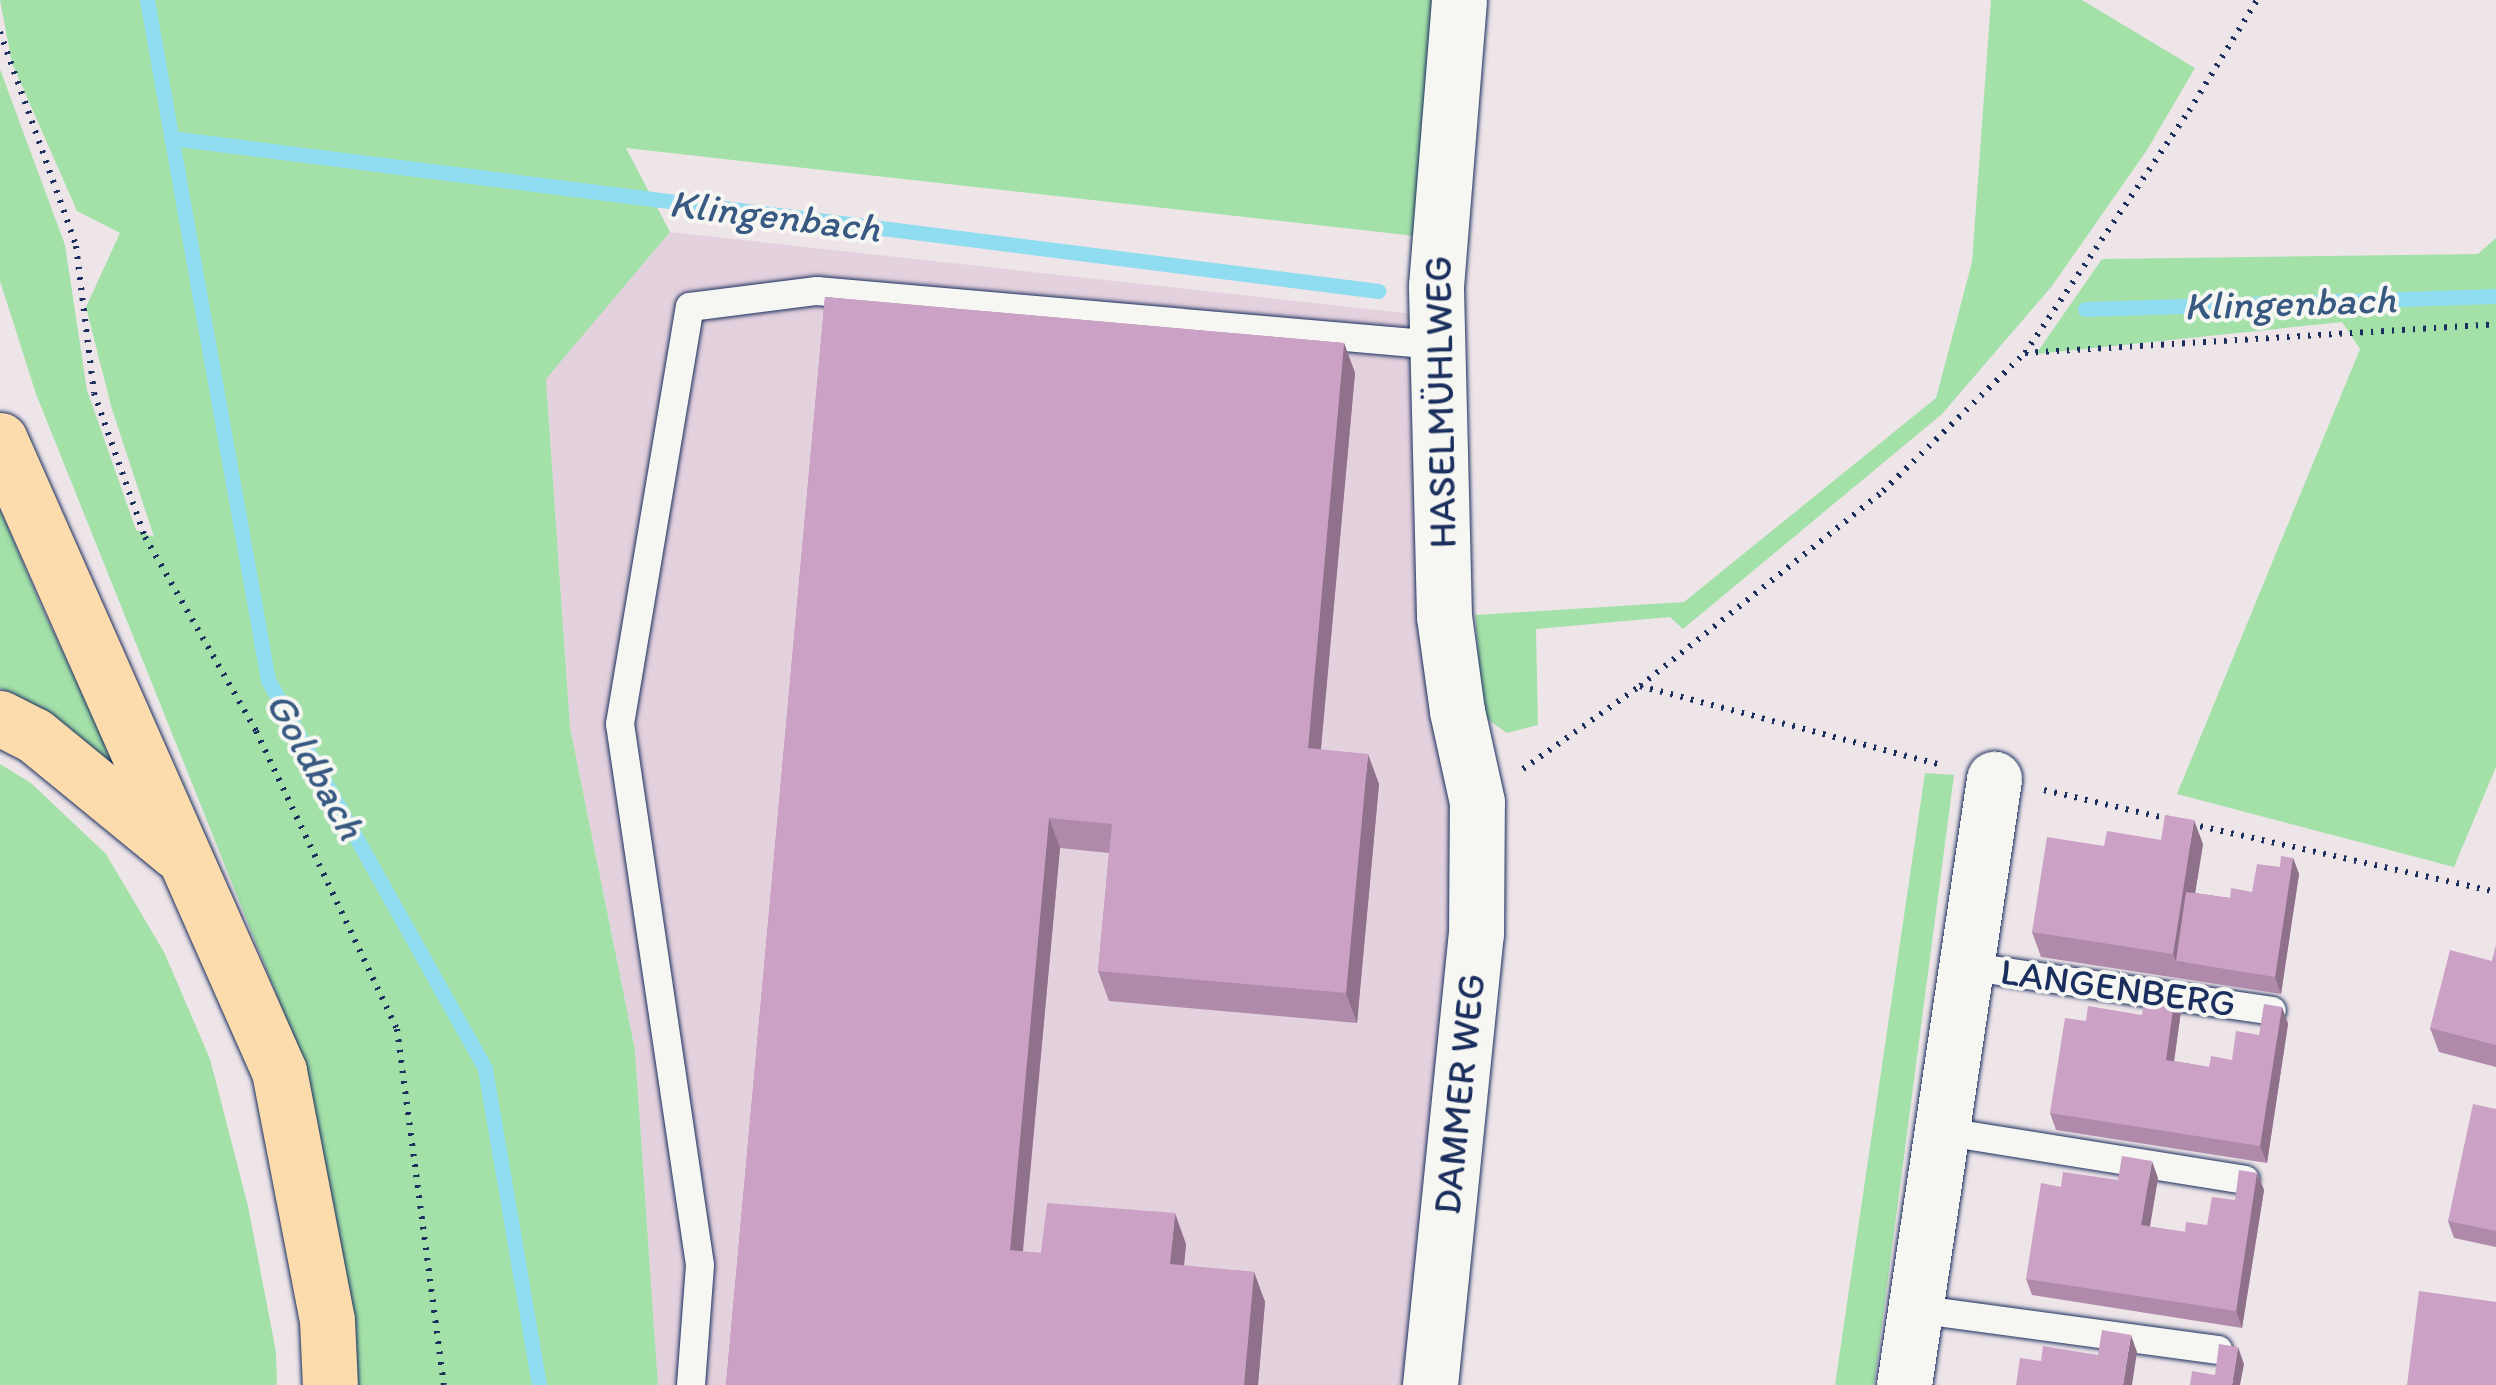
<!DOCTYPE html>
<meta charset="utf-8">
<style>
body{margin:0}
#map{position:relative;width:2496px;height:1385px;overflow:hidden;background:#eee5e9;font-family:Itim,sans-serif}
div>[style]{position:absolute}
.built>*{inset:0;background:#e4d1de}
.green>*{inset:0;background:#a4e1a9}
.stream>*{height:15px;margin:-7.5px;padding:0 7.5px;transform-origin:7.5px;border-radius:7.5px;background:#90dcf0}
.path>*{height:6px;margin-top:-3px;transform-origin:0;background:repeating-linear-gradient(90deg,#1b2f5e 0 2.5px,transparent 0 10.5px)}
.roads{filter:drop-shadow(0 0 2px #1b2f5e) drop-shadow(0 0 2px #1b2f5e)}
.lane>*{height:28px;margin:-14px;padding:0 14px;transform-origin:14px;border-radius:14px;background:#f6f6f2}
.street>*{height:55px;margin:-27.5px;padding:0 27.5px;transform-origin:27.5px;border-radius:27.5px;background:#f6f6f2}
.highway>*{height:55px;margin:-27.5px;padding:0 27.5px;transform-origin:27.5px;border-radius:27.5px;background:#fcdcac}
.wall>*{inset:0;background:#af8aaa}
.shaded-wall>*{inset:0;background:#8f718b}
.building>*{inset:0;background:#cca1c6}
span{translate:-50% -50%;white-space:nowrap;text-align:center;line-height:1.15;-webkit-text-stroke:8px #f6f6f2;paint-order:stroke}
.street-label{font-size:38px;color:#1b2f5e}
.water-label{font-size:40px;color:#385a82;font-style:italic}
</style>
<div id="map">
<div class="built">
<div style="clip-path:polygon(670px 232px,1423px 315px,1467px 805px,1422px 1385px,658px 1385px,635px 1050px,570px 727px,546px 378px)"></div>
</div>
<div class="green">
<div style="clip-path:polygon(0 0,1438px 0,1424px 237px,626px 148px,670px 232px,546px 379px,570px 727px,635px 1050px,658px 1385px,357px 1385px,351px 1326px,290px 1028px,36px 394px,0 281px,0 69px,65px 245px,87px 390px,136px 530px,154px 537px,111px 406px,86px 307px,120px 233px,77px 211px,12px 63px)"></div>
<div style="clip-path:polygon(1991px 0,2082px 0,2195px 68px,2147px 150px,2052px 286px,1942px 414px,1683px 629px,1670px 617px,1536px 629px,1538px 725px,1507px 733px,1483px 716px,1475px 615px,1684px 602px,1936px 398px,1972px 262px)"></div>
<div style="clip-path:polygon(2496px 238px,2496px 767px,2454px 867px,2177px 794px,2360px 349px,2342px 322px,2036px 354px,2102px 259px,2478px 254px)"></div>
<div style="clip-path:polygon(0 509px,43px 610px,128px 791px,44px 712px,0 688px)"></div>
<div style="clip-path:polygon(0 764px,31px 783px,106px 854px,164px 952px,210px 1059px,248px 1206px,276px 1352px,277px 1385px,0 1385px)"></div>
<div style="clip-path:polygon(1925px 773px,1954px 775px,1874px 1385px,1835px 1385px)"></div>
</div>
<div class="stream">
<div style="left:147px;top:0;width:691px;rotate:79.91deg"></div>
<div style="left:268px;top:680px;width:445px;rotate:60.8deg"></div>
<div style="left:485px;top:1069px;width:321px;rotate:80.3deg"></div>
<div style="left:171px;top:138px;width:1217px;rotate:7.22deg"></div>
<div style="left:2085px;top:309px;width:411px;rotate:-1.8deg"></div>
</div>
<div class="path">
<div style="left:0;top:32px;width:227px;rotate:70.4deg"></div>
<div style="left:76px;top:246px;width:148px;rotate:83deg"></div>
<div style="left:94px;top:393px;width:153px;rotate:70.5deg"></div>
<div style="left:145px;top:537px;width:224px;rotate:60.2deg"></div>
<div style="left:256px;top:731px;width:330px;rotate:64.7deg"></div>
<div style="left:397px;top:1029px;width:359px;rotate:82.5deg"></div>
<div style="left:2025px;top:353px;width:472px;rotate:-3.5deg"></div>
<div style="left:1640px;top:686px;width:314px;rotate:14.7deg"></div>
<div style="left:1523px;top:769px;width:143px;rotate:-35.4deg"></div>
<div style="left:1640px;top:686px;width:312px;rotate:-38.7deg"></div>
<div style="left:1883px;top:491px;width:198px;rotate:-44.2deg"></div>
<div style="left:2025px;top:353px;width:292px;rotate:-55.9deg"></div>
<div style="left:2189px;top:111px;width:130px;rotate:-58.5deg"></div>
<div style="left:2044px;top:790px;width:132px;rotate:13.1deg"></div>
<div style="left:2190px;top:824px;width:313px;rotate:12.5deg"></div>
</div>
<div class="roads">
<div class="lane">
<div style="left:1965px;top:966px;width:310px;rotate:8.3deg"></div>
<div style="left:1940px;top:1131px;width:309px;rotate:9.1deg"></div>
<div style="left:1915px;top:1309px;width:306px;rotate:7.7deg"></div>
<div style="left:691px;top:1385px;width:120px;rotate:-85.7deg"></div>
<div style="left:700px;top:1265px;width:547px;rotate:-98.41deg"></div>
<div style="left:620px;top:724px;width:423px;rotate:-80.5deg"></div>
<div style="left:690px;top:307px;width:128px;rotate:-7.2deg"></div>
<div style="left:817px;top:291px;width:622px;rotate:4.98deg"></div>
</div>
<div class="street">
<div style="left:1430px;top:1385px;width:453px;rotate:-84.2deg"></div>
<div style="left:1476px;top:934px;width:132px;rotate:-89.6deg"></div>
<div style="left:1477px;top:802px;width:93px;rotate:-102.4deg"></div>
<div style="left:1457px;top:711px;width:96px;rotate:-97.8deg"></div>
<div style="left:1444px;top:616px;width:330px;rotate:-91.4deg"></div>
<div style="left:1436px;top:286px;width:287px;rotate:-85.4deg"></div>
<div style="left:1904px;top:1385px;width:613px;rotate:-81.55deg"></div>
</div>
<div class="highway">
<div style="left:0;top:440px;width:690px;rotate:66.15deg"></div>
<div style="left:279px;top:1071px;width:254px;rotate:79.1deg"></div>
<div style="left:327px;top:1320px;width:65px;rotate:87.4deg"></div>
<div style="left:0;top:718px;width:38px;rotate:27deg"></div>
<div style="left:34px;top:735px;width:185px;rotate:39.3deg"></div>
</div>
</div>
<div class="wall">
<div style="clip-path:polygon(825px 297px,1344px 343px,1355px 373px,1321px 750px,1379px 784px,1357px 1023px,1109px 1001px,1098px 971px,1109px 853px,1060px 848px,1023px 1252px,1041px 1253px,1186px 1244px,1184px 1266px,1254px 1272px,1265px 1302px,1258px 1385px,726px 1385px)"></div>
<div style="clip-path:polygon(2161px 840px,2203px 844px,2195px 893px,2230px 898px,2252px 892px,2280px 867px,2293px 858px,2299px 874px,2281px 994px,2041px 957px,2032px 932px,2104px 846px)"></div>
<div style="clip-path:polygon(2496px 946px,2496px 1067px,2439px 1052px,2430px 1028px,2492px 961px)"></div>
<div style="clip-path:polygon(2282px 1007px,2288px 1024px,2267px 1163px,2056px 1130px,2050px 1113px,2086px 1021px,2181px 1011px,2174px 1061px,2209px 1067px,2232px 1060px,2259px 1035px)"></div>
<div style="clip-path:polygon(2496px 1109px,2496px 1247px,2454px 1238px,2448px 1221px)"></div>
<div style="clip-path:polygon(2257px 1173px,2264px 1190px,2242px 1328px,2032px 1295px,2026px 1279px,2061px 1187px,2158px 1178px,2150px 1227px,2185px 1232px,2207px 1225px,2235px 1200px)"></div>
</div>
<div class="shaded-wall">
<div style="clip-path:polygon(1344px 343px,1355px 373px,1318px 779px,1308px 748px)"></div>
<div style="clip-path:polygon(1368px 754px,1379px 784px,1357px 1023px,1346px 993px)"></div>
<div style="clip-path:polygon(1049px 818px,1060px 848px,1020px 1280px,1010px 1250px)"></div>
<div style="clip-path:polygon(2194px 820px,2203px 844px,2184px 963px,2176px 961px,2173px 954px)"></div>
<div style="clip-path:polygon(2293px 858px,2299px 874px,2281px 994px,2275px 977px)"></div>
<div style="clip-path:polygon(2175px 995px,2181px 1011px,2172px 1076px,2166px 1060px)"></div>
<div style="clip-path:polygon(2282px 1007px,2288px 1024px,2267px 1163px,2260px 1146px)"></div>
<div style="clip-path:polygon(2152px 1161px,2158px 1178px,2147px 1242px,2141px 1225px)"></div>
<div style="clip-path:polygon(2257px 1173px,2264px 1190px,2242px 1328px,2236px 1311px)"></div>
<div style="clip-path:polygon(1175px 1213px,1186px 1244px,1181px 1295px,1170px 1264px)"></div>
<div style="clip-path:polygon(1254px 1272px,1265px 1302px,1258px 1385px,1244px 1385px)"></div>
<div style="clip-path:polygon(2131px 1335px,2137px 1352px,2132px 1385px,2123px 1385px)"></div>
<div style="clip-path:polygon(2238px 1347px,2244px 1364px,2240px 1385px,2232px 1385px)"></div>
</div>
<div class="building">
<div style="clip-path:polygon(825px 297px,1344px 343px,1308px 748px,1368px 754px,1346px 993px,1098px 971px,1112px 824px,1049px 818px,1010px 1250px,1041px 1253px,1047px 1203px,1175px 1213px,1170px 1264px,1254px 1272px,1244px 1385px,726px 1385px)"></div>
<div style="clip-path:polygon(2165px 815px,2194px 820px,2173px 954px,2032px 932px,2047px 837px,2104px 846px,2107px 831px,2161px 840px)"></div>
<div style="clip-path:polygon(2281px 856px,2293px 858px,2275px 977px,2176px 961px,2186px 892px,2230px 898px,2231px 888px,2252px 892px,2257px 864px,2280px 867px)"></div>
<div style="clip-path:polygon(2496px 946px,2496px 1045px,2430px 1028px,2450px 950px,2492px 961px)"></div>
<div style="clip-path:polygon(2146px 990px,2175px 995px,2166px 1060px,2209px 1067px,2211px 1056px,2232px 1060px,2236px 1031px,2259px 1035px,2264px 1004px,2282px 1007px,2260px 1146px,2050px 1113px,2065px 1018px,2086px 1021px,2088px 1006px,2142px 1015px)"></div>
<div style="clip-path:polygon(2473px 1104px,2496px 1109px,2496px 1231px,2448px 1221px)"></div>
<div style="clip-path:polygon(2122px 1156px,2152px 1161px,2141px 1225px,2185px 1232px,2186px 1222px,2207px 1225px,2212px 1197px,2235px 1200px,2239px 1170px,2257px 1173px,2236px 1311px,2026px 1279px,2041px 1183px,2061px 1187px,2063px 1172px,2118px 1180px)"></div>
<div style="clip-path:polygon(2419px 1291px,2496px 1302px,2496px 1385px,2407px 1385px)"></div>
<div style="clip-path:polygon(2102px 1330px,2131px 1335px,2123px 1385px,2016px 1385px,2020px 1358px,2041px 1361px,2043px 1346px,2098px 1355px)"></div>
<div style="clip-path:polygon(2219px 1344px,2238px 1347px,2232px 1385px,2190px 1385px,2192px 1371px,2215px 1375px)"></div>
</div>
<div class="street-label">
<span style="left:1441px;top:402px;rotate:-91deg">HASELMÜHLWEG</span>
<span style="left:2118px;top:988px;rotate:8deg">LANGENBERG</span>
<span style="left:1460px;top:1094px;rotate:-84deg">DAMMER WEG</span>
</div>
<div class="water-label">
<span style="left:775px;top:215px;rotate:7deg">Klingenbach</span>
<span style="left:2290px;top:302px;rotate:-2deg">Klingenbach</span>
<span style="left:316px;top:765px;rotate:61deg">Goldbach</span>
</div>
</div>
